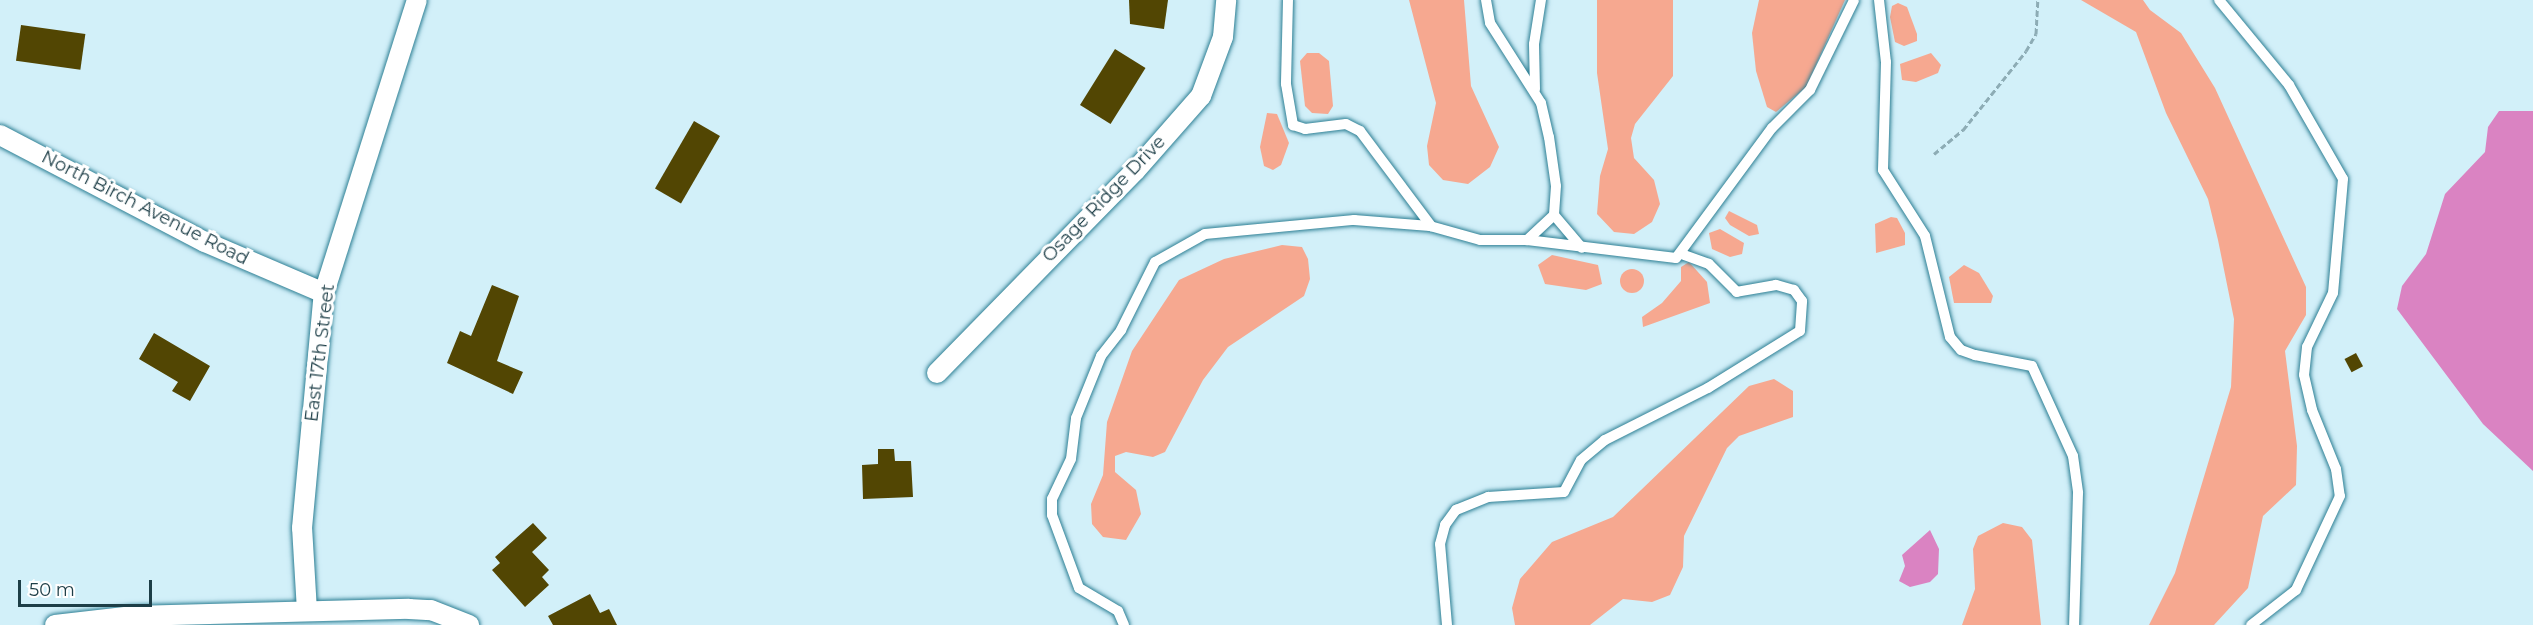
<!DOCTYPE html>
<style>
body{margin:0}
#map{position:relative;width:2533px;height:625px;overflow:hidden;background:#d2f0f9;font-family:Montserrat,sans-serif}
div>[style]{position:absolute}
.green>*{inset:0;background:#f6a890}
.round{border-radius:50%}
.water>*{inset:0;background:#da83c2}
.building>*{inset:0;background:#524603;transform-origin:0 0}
.path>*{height:3px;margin-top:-1.5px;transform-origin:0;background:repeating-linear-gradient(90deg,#8dacb5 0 6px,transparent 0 9px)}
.roads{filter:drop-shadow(0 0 2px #2d7f94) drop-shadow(0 0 2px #2d7f94)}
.service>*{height:10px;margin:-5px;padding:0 5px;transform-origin:5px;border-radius:5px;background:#fff}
.minor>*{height:20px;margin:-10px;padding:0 10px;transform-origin:10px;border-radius:10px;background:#fff}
span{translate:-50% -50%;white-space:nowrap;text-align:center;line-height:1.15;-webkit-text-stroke:6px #fff;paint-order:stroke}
.street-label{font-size:18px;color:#1d3e47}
.scale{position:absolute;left:18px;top:580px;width:134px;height:27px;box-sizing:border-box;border:3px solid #1d3e47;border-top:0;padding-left:8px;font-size:18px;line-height:21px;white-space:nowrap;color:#1d3e47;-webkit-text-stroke:4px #fff;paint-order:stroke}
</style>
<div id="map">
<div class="green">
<div style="clip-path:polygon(1409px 0,1464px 0,1471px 86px,1499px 147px,1490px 167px,1468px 184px,1443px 180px,1429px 165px,1427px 146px,1436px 103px)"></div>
<div style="clip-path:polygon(1597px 0,1673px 0,1673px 76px,1635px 124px,1631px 138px,1634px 158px,1654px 180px,1660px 204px,1652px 222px,1634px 234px,1614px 232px,1597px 214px,1600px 176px,1608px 149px,1597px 73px)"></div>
<div style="clip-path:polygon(1759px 0,1845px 0,1806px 87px,1776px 112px,1767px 107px,1756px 71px,1752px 33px)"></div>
<div style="clip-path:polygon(2081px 0,2143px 0,2150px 10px,2181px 33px,2215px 88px,2306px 287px,2306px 315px,2285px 351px,2297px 446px,2296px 485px,2263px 516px,2248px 588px,2214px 625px,2149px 625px,2175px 573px,2231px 387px,2234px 319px,2218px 240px,2208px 199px,2166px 113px,2136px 32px)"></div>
<div style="clip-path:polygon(1898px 3px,1907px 7px,1917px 34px,1917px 41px,1904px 46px,1895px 42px,1890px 17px,1892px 6px)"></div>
<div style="clip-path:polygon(1307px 53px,1319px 53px,1329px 61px,1333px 106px,1328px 114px,1312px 113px,1305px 106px,1300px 61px)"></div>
<div style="clip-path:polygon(1931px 53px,1941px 65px,1938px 73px,1916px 82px,1902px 80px,1900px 64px)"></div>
<div style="clip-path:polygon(1267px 113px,1277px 114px,1289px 143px,1281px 165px,1273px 170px,1264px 166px,1260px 147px)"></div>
<div style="clip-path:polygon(1729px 211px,1757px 225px,1759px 234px,1749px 236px,1730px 225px,1725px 218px)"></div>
<div style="clip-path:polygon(1891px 217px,1897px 218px,1905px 233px,1905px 245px,1876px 253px,1875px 224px)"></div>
<div style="clip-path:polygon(1720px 229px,1744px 243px,1742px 254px,1730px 257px,1712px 249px,1709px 233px)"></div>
<div style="clip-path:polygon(1282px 245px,1302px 247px,1308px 259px,1310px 279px,1304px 296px,1228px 347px,1203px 380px,1165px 452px,1153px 457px,1126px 452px,1115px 456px,1115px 472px,1136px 490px,1141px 514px,1126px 540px,1103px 537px,1092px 524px,1091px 504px,1103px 475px,1107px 422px,1132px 351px,1179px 280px,1224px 259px)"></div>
<div style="clip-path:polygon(1552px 255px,1598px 265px,1602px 284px,1586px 290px,1545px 284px,1538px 265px)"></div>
<div style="clip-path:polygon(1689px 262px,1707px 282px,1710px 303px,1643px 327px,1642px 317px,1662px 303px,1681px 281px,1681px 267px)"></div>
<div style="clip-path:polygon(1964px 265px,1979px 273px,1993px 296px,1991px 303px,1954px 303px,1949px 277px)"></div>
<div class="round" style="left:1620px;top:269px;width:24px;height:24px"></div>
<div style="clip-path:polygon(1774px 379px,1793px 391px,1793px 417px,1739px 436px,1727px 448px,1684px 536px,1683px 567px,1670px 595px,1652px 602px,1623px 599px,1590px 625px,1515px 625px,1512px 608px,1520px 579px,1552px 542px,1613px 517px,1749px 386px)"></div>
<div style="clip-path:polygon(2003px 523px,2022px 527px,2032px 540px,2041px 625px,1962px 625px,1975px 589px,1973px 549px,1978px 536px)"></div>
</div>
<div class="water">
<div style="clip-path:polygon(2499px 111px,2533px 111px,2533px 471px,2483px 424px,2397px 309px,2402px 286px,2426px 254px,2445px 194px,2485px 152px,2488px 127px)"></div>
<div style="clip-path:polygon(1930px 530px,1939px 549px,1938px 574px,1930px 582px,1910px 587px,1899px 581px,1905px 566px,1902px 555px)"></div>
</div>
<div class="building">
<div style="clip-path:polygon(1129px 0,1168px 0,1164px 29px,1130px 24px)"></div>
<div style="left:21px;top:25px;width:65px;height:36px;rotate:8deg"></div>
<div style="left:1115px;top:49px;width:36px;height:66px;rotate:32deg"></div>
<div style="left:694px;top:121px;width:30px;height:78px;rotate:30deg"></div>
<div style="clip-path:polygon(492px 285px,519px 296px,497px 361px,523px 372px,513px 394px,447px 363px,460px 331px,471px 336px)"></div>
<div style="clip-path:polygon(154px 333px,210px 366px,190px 401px,172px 391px,178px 382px,139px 359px)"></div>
<div style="left:2356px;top:353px;width:15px;height:13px;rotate:62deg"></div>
<div style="clip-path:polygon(878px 449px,894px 449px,895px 461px,911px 461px,913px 497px,863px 499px,862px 465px,878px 464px)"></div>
<div style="clip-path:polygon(533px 523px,547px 538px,532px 552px,549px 570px,542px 577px,549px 585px,525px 607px,492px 570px,500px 563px,495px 557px)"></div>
<div style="clip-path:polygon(590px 594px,600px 613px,609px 609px,617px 625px,553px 625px,548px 616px)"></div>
</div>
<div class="path">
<div style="left:1934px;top:154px;width:38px;rotate:-40deg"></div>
<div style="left:1963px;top:130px;width:101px;rotate:-51.4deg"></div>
<div style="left:2026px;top:51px;width:20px;rotate:-60deg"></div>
<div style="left:2036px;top:34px;width:34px;rotate:-87deg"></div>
</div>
<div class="roads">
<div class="service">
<div style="left:1288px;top:0;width:84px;rotate:91.4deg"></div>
<div style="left:1286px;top:84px;width:42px;rotate:80.3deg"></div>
<div style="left:1293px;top:125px;width:13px;rotate:18deg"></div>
<div style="left:1305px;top:129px;width:41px;rotate:-7deg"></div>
<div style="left:1346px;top:124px;width:16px;rotate:27deg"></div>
<div style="left:1360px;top:131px;width:119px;rotate:53.2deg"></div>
<div style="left:1486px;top:0;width:23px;rotate:80deg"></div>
<div style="left:1490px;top:23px;width:95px;rotate:57.5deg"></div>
<div style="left:1541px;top:103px;width:35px;rotate:77deg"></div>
<div style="left:1549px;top:137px;width:49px;rotate:81.9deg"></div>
<div style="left:1556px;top:186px;width:29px;rotate:94deg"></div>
<div style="left:1554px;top:215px;width:37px;rotate:137deg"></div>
<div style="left:1879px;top:0;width:62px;rotate:83.6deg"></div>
<div style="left:1886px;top:62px;width:108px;rotate:91.6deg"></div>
<div style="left:1883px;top:170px;width:78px;rotate:57.5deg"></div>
<div style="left:1925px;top:236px;width:104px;rotate:76.1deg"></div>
<div style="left:1950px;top:337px;width:17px;rotate:50deg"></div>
<div style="left:1961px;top:350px;width:15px;rotate:20deg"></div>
<div style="left:1975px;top:355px;width:58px;rotate:10.9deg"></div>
<div style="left:2032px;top:366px;width:99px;rotate:65.5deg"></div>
<div style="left:2073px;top:456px;width:37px;rotate:82deg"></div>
<div style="left:2078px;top:493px;width:132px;rotate:91.7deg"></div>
<div style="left:2219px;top:0;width:110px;rotate:50.5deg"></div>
<div style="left:2289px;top:85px;width:108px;rotate:60.1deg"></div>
<div style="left:2343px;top:179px;width:114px;rotate:95deg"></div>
<div style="left:2333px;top:293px;width:60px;rotate:115.7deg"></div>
<div style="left:2307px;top:347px;width:28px;rotate:96deg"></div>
<div style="left:2304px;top:375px;width:36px;rotate:77deg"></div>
<div style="left:2312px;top:410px;width:64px;rotate:67.9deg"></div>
<div style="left:2336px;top:469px;width:27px;rotate:82deg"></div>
<div style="left:2340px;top:496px;width:104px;rotate:115.1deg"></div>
<div style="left:2296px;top:590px;width:57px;rotate:142.1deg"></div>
<div style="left:1535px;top:89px;width:45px;rotate:-91.3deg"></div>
<div style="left:1534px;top:44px;width:45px;rotate:-81deg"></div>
<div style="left:1554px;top:215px;width:43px;rotate:49.7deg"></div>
<div style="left:1124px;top:625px;width:15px;rotate:-113deg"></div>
<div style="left:1118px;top:611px;width:45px;rotate:-149.5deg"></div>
<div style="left:1079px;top:588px;width:78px;rotate:-110.3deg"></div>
<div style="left:1052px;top:515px;width:16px;rotate:-90deg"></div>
<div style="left:1052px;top:499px;width:44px;rotate:-64.6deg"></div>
<div style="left:1071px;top:459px;width:41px;rotate:-83deg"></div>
<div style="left:1076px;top:418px;width:67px;rotate:-68deg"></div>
<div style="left:1101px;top:356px;width:33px;rotate:-52deg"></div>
<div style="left:1121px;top:330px;width:76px;rotate:-63.4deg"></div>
<div style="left:1155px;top:262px;width:57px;rotate:-29.2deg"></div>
<div style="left:1205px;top:234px;width:150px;rotate:-5.4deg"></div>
<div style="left:1354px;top:220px;width:76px;rotate:4.5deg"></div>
<div style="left:1430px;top:226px;width:52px;rotate:15.6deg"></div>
<div style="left:1480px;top:240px;width:47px"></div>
<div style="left:1527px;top:240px;width:150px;rotate:6.9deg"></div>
<div style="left:1676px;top:258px;width:162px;rotate:-53.6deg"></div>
<div style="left:1772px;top:128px;width:54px;rotate:-45deg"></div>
<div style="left:1810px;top:90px;width:100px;rotate:-63.9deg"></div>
<div style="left:1447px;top:625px;width:81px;rotate:-94.9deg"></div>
<div style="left:1440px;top:544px;width:20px;rotate:-75deg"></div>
<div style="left:1445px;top:525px;width:19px;rotate:-54deg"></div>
<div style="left:1456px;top:510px;width:35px;rotate:-22deg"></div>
<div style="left:1488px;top:497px;width:76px;rotate:-3.8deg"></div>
<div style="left:1564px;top:492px;width:36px;rotate:-62deg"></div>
<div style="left:1581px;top:460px;width:31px;rotate:-40deg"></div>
<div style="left:1605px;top:440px;width:115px;rotate:-26.8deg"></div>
<div style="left:1708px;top:388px;width:108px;rotate:-31.8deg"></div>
<div style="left:1800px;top:331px;width:30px;rotate:-86deg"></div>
<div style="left:1802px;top:301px;width:14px;rotate:-126deg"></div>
<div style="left:1794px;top:290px;width:19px;rotate:-164deg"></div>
<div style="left:1776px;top:285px;width:40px;rotate:170deg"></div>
<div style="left:1737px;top:292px;width:40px;rotate:-135deg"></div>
<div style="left:1709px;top:264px;width:29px;rotate:-160deg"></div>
</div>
<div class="minor">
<div style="left:0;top:135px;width:231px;rotate:27.6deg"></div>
<div style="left:205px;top:242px;width:129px;rotate:23.2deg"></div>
<div style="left:937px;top:373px;width:283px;rotate:-45.6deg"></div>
<div style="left:1135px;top:171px;width:100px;rotate:-48.7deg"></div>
<div style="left:1201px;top:96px;width:63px;rotate:-69.6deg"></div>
<div style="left:1223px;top:37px;width:37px;rotate:-85deg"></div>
<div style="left:307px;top:611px;width:83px;rotate:-93.4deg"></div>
<div style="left:302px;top:528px;width:236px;rotate:-84.7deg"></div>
<div style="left:324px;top:293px;width:307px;rotate:-72.4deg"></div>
<div style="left:55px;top:625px;width:79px;rotate:-6.6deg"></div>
<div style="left:133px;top:616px;width:276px;rotate:-1.5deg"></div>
<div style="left:409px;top:609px;width:22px;rotate:3deg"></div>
<div style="left:431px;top:610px;width:41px;rotate:21.5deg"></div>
</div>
</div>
<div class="street-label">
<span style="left:1104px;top:199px;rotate:-46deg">Osage Ridge Drive</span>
<span style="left:145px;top:208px;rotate:27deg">North Birch Avenue Road</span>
<span style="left:320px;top:353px;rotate:-83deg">East 17th Street</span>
</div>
<div class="scale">50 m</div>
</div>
